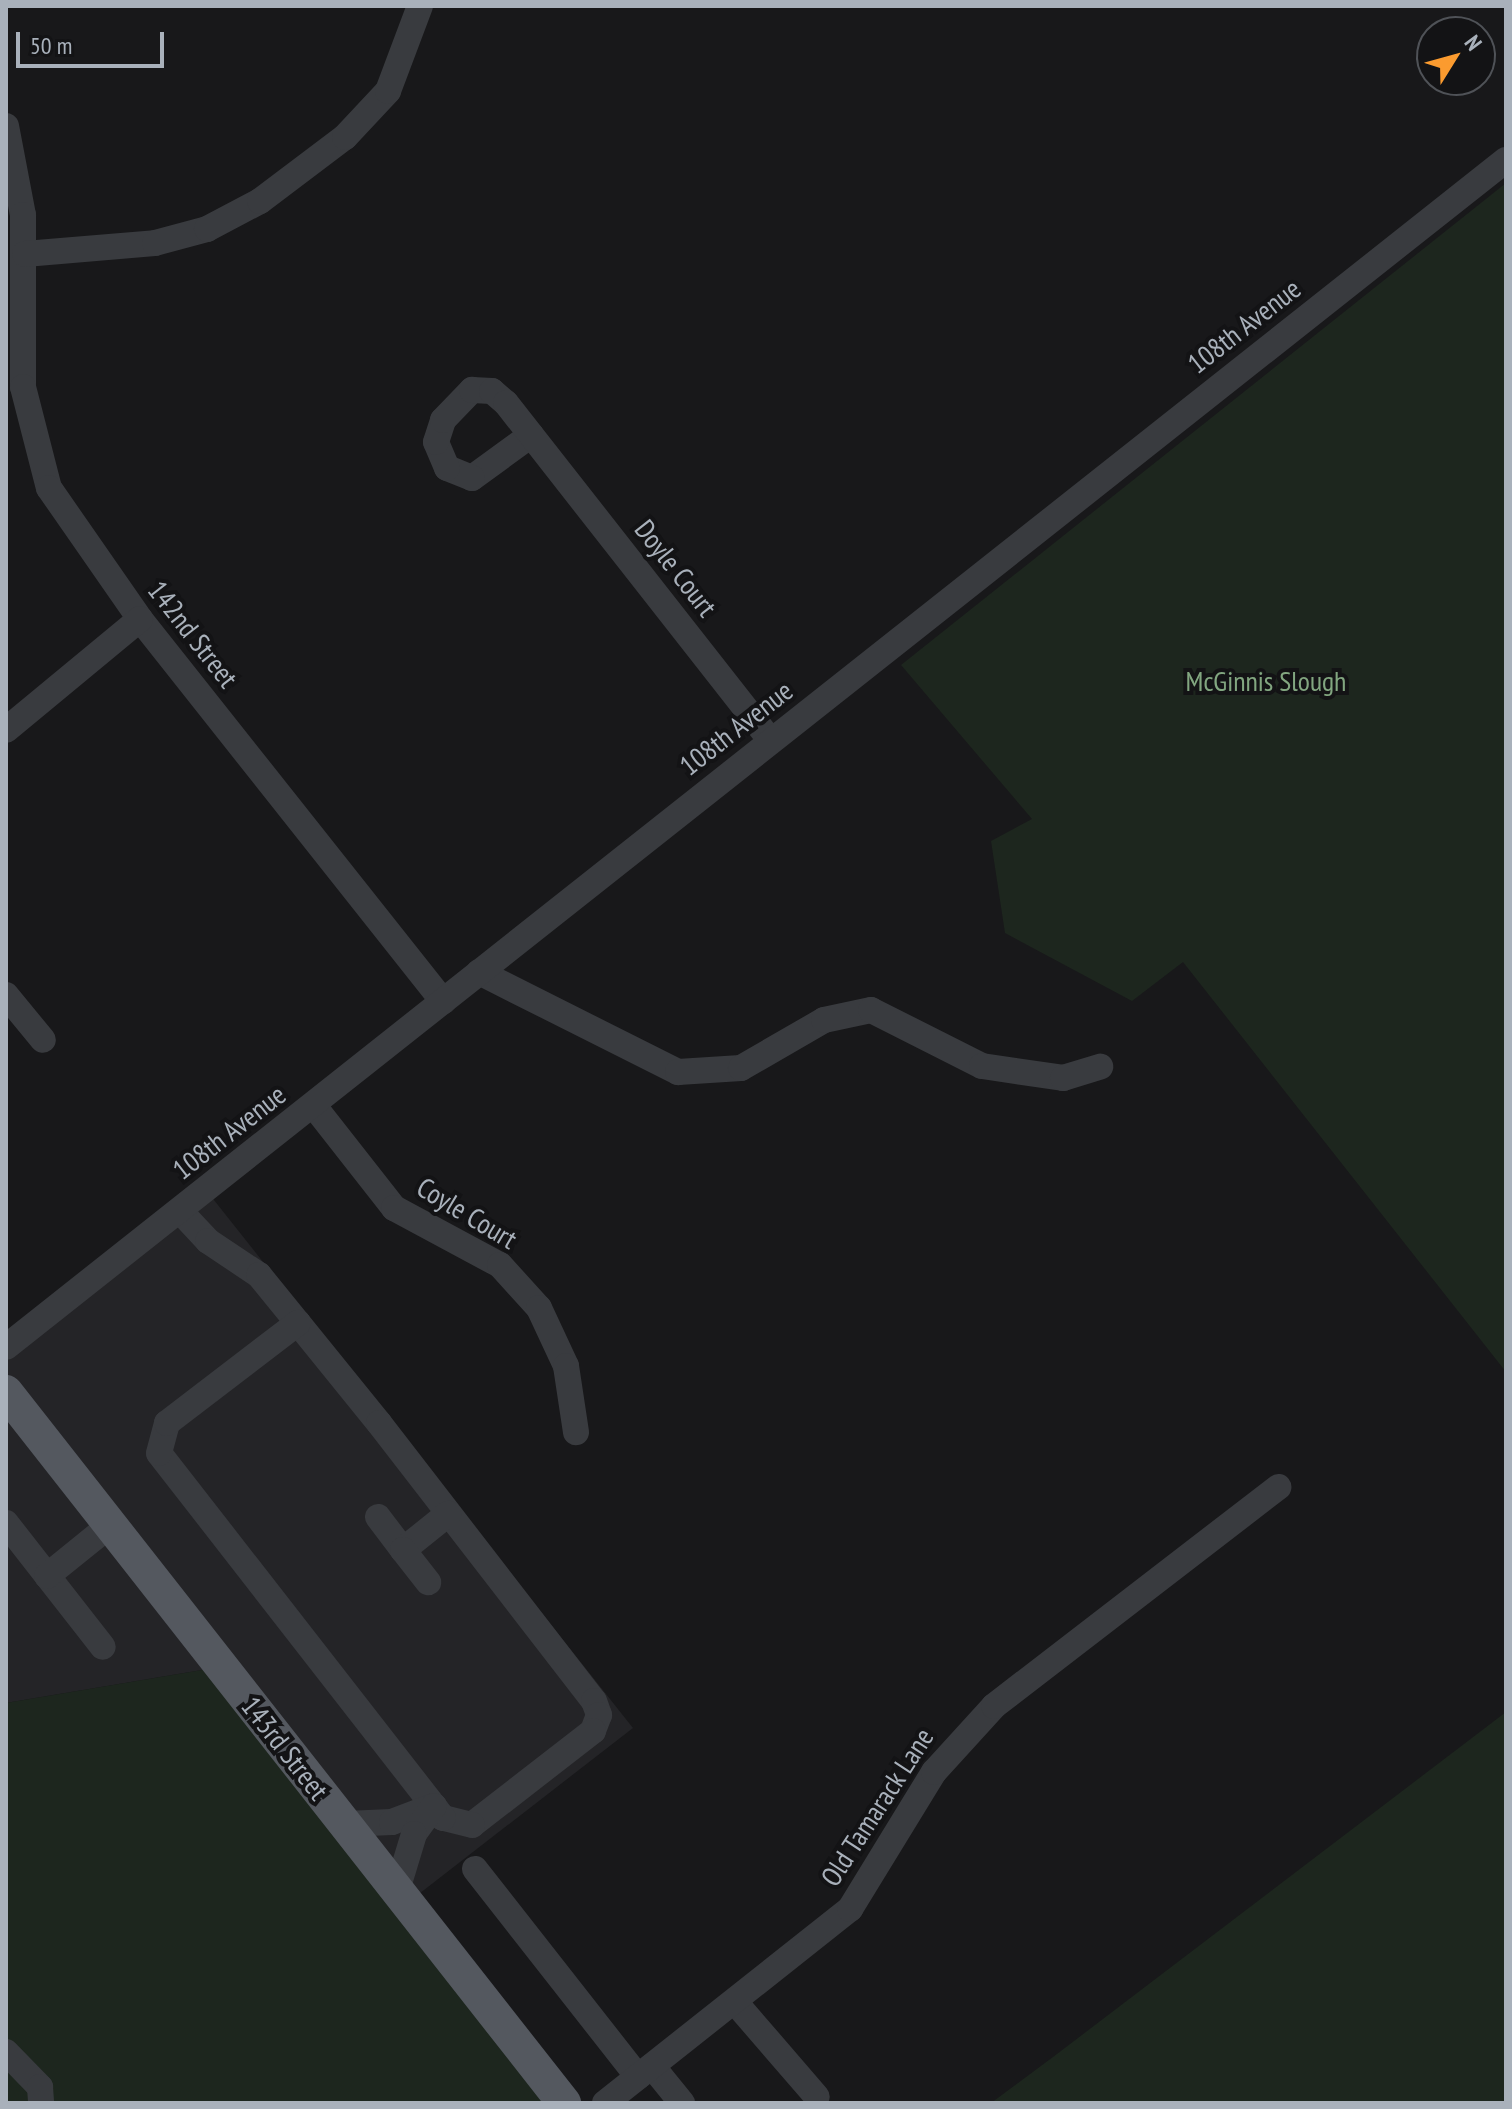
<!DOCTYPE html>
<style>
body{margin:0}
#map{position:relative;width:1512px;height:2109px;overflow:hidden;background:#18181a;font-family:"PT Sans Narrow",sans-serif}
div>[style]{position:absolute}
.built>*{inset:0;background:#242427}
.green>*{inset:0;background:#1d261e}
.minor>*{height:26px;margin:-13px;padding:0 13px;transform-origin:13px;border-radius:13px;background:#393b3f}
.major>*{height:34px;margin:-17px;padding:0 17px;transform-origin:17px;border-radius:17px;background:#54585f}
span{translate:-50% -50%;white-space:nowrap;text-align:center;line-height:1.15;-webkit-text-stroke:8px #131315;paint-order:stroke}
.street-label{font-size:28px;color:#a9b1bb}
.park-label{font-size:28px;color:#82a680}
.frame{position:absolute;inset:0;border:8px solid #a9b1bb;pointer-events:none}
.north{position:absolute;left:1416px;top:16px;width:80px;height:80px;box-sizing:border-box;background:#131315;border:2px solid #4f5257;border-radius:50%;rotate:53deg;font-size:22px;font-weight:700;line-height:32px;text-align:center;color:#a9b1bb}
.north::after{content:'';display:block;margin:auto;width:28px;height:36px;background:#fb9b2f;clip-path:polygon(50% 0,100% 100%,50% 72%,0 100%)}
.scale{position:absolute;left:16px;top:32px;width:148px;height:36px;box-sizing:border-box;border:4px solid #a9b1bb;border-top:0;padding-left:10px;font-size:24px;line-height:28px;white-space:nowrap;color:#a9b1bb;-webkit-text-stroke:6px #131315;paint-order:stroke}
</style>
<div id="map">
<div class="built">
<div style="clip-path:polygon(210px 1195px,633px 1728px,415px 1897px,6px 1381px,6px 1354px)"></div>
<div style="clip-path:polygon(6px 1403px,214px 1668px,6px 1703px)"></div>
</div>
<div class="green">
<div style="clip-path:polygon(1506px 183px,1506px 1372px,1183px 962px,1132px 1001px,1005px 933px,991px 841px,1032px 819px,901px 665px)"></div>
<div style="clip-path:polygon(214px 1668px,552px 2103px,6px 2103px,6px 1703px)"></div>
<div style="clip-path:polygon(1506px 1712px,1506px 2103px,991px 2103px,1053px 2057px)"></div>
</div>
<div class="minor">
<div style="left:6px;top:126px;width:91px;rotate:79.2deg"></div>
<div style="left:23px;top:215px;width:172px;rotate:90deg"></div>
<div style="left:23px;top:387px;width:104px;rotate:75.6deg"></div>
<div style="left:49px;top:488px;width:160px;rotate:55.2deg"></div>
<div style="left:140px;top:619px;width:488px;rotate:51.6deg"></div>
<div style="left:25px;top:254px;width:130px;rotate:-4.8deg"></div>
<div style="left:155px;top:243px;width:54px;rotate:-15.1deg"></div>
<div style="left:207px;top:229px;width:60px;rotate:-27.8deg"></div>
<div style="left:260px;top:201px;width:106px;rotate:-37deg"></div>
<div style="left:345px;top:137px;width:63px;rotate:-46.9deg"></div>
<div style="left:388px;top:91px;width:91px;rotate:-69.4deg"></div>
<div style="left:531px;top:435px;width:73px;rotate:143.9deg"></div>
<div style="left:472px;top:478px;width:27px;rotate:-158deg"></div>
<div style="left:447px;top:468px;width:28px;rotate:-113deg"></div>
<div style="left:436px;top:442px;width:23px;rotate:-72deg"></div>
<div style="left:443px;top:420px;width:42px;rotate:-46deg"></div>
<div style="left:472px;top:390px;width:20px;rotate:3deg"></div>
<div style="left:492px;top:391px;width:18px;rotate:41deg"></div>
<div style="left:506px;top:403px;width:429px;rotate:51.9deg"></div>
<div style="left:6px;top:730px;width:174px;rotate:-39.6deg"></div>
<div style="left:479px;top:972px;width:223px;rotate:26.7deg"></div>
<div style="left:678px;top:1072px;width:63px;rotate:-3.6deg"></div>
<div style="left:741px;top:1068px;width:96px;rotate:-30deg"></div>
<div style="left:824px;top:1020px;width:48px;rotate:-12deg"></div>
<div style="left:871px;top:1010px;width:124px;rotate:26.8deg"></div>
<div style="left:982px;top:1066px;width:82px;rotate:8.4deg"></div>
<div style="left:1063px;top:1078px;width:39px;rotate:-17deg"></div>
<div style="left:6px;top:995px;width:58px;rotate:50.6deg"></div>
<div style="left:314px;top:1106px;width:130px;rotate:51.9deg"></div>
<div style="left:394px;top:1208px;width:120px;rotate:28.3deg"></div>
<div style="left:500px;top:1265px;width:58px;rotate:47.8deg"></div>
<div style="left:539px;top:1308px;width:64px;rotate:65deg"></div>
<div style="left:566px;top:1366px;width:67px;rotate:81.4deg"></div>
<div style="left:180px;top:1211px;width:41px;rotate:47deg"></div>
<div style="left:208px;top:1241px;width:61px;rotate:33.7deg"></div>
<div style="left:259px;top:1275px;width:62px;rotate:50.9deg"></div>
<div style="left:298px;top:1323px;width:129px;rotate:51deg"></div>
<div style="left:379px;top:1423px;width:351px;rotate:52.3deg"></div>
<div style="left:594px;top:1701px;width:15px;rotate:70deg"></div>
<div style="left:599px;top:1715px;width:17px;rotate:111deg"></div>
<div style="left:593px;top:1731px;width:153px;rotate:142.2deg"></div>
<div style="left:472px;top:1825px;width:30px;rotate:-166deg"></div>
<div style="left:443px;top:1818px;width:462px;rotate:-127.9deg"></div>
<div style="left:159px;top:1453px;width:31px;rotate:-75deg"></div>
<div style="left:167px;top:1423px;width:165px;rotate:-37.4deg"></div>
<div style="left:6px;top:1347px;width:1913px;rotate:-38.36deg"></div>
<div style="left:378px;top:1517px;width:41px;rotate:52.9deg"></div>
<div style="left:403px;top:1550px;width:58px;rotate:-38.7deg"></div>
<div style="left:6px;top:1523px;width:157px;rotate:52deg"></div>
<div style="left:403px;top:1550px;width:41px;rotate:52deg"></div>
<div style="left:47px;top:1576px;width:81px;rotate:-39deg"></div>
<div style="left:345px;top:1824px;width:47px;rotate:-2.4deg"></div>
<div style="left:392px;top:1822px;width:45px;rotate:-20.9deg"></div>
<div style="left:434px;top:1806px;width:34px;rotate:126deg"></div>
<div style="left:414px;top:1834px;width:59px;rotate:106.9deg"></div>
<div style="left:475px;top:1869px;width:264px;rotate:51.9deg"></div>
<div style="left:735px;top:2002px;width:125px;rotate:49.2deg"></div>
<div style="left:6px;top:2052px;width:49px;rotate:45.8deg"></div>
<div style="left:40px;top:2087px;width:16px;rotate:86deg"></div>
<div style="left:652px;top:2066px;width:48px;rotate:51deg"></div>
<div style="left:605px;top:2103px;width:313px;rotate:-38.4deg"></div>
<div style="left:850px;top:1909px;width:161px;rotate:-58.5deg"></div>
<div style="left:934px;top:1772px;width:89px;rotate:-47.7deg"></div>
<div style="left:994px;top:1706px;width:359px;rotate:-37.6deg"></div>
</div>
<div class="major">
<div style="left:6px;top:1392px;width:904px;rotate:51.87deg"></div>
</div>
<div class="street-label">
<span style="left:1244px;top:326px;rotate:-38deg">108th Avenue</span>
<span style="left:676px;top:568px;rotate:52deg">Doyle Court</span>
<span style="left:193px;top:634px;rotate:52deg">142nd Street</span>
<span style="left:736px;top:728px;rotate:-38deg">108th Avenue</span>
<span style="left:229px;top:1132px;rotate:-38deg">108th Avenue</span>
<span style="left:467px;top:1213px;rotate:31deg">Coyle Court</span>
<span style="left:285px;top:1748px;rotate:52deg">143rd Street</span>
<span style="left:877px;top:1807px;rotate:-57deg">Old Tamarack Lane</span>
</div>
<div class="park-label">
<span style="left:1266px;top:681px">McGinnis Slough</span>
</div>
<div class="frame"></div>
<div class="north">N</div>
<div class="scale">50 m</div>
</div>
